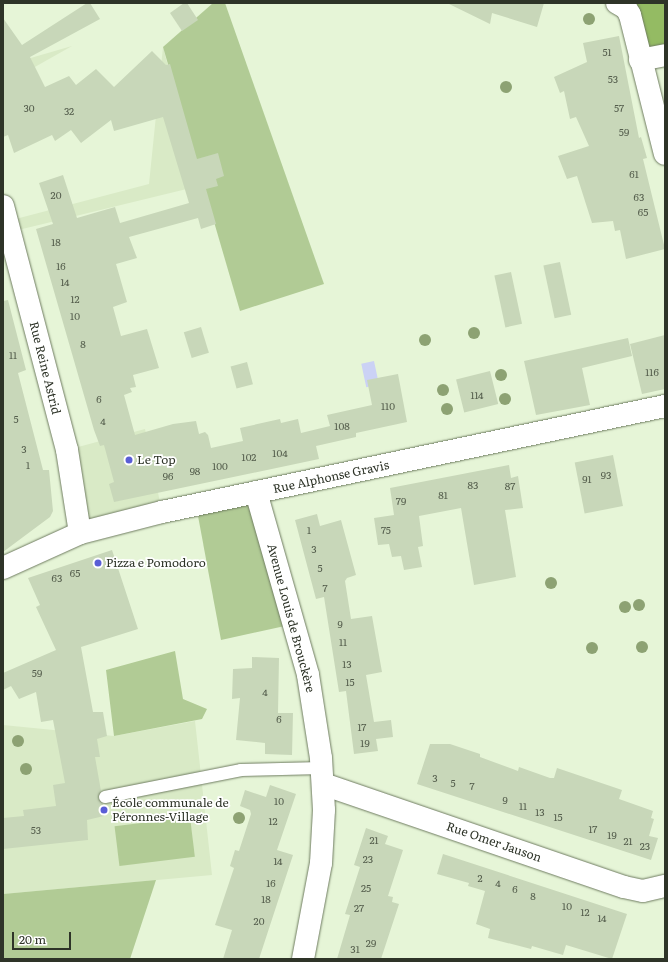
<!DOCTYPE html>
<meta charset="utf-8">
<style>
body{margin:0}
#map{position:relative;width:668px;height:962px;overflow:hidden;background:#e6f5d7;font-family:Literata,serif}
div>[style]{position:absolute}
.built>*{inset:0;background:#d9eac6}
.green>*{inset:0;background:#b1cb95;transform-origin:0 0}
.forest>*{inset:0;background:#94bb63}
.water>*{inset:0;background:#cbd2f5;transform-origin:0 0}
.building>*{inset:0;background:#c8d7b9;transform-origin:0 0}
.roads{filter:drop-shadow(0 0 1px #6f7c61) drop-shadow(0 0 1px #6f7c61)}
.lane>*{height:12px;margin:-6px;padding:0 6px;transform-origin:6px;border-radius:6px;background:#fff}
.street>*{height:22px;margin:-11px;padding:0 11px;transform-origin:11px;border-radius:11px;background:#fff}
.trees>*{width:12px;height:12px;margin:-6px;border-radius:50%;background:#8da273}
.dots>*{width:11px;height:11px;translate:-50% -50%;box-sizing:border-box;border:2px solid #fff;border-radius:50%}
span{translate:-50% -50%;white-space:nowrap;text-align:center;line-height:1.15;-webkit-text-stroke:3.5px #fff;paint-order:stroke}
.number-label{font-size:10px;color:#545d4c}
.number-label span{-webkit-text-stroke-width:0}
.street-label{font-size:12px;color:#2e3428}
.poi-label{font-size:12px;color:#2e3428}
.left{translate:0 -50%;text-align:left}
.frame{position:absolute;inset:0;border:4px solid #2e3428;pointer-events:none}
.scale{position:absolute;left:12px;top:932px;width:59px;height:18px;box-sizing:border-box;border:2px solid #2e3428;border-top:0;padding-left:5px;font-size:12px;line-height:14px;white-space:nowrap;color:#2e3428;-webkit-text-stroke:3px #fff;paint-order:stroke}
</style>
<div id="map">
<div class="built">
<div style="clip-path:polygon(72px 46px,3px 85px,3px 66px)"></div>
<div style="clip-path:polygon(163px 47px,199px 186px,10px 232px,8px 221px,149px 184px)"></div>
<div style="clip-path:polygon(145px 429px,162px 512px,80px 533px,67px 450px)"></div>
<div style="clip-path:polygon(195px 721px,212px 875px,3px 894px,3px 725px,114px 736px)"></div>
</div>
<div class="green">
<div style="clip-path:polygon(213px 3px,225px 3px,324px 284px,240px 311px,163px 47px)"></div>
<div style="clip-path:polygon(256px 492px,294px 624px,221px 640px,196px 505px)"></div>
<div style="clip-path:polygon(175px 651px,183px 699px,207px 709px,202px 719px,114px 736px,106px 670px)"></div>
<div style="left:190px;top:817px;width:40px;height:76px;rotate:83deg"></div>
<div style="clip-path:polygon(156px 880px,130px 959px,3px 959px,3px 894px)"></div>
</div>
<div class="forest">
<div style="clip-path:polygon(622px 3px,665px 3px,665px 55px,640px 60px)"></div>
</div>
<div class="water">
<div style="left:374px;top:361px;width:24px;height:13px;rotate:78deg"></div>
</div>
<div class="building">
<div style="clip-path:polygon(87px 3px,90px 3px,100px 19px,30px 57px,45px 87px,69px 76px,76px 85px,96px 69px,114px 87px,152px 51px,166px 65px,170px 64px,197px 159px,218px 153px,224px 176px,216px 179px,218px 186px,206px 189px,216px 224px,201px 229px,198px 218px,129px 237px,137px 258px,116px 264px,127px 302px,113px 307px,121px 336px,147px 329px,159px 368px,133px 375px,136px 387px,130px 388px,132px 392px,124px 395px,135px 435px,173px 424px,196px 421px,199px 434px,205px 432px,208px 435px,211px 448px,243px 441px,240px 428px,280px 419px,281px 423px,298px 419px,301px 433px,330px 426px,327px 415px,372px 405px,367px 380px,398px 374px,407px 422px,356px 433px,356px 437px,316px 446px,319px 459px,114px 502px,109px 484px,114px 482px,104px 445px,100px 446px,94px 430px,36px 229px,53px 224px,39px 183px,63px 175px,77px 218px,115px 207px,120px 223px,189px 203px,163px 117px,114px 131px,111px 120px,81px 143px,71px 130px,55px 141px,52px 135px,14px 153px,8px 135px,3px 137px,3px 18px,22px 45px)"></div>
<div style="clip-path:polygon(184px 3px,187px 3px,198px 20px,182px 31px,170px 13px)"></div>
<div style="clip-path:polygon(447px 3px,544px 3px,537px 27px,492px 13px,490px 24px)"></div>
<div style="clip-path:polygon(619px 36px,639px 138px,641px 137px,647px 158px,643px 159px,665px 249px,626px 259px,620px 230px,615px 231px,613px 221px,592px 223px,577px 176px,567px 179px,558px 156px,589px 146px,576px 117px,570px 119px,564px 91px,560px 93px,554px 77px,587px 62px,583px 43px)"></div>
<div style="left:560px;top:262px;width:54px;height:17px;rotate:78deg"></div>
<div style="left:511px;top:272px;width:53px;height:17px;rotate:78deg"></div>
<div style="clip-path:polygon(8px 300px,26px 370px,18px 373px,43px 470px,49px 470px,53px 511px,50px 517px,3px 552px,3px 301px)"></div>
<div style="left:201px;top:327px;width:27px;height:18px;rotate:73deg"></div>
<div style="clip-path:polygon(665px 335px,665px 389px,642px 394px,630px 344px)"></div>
<div style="clip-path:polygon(628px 338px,632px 356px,582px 368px,590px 405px,536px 415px,524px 361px)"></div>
<div style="left:247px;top:362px;width:23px;height:17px;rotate:75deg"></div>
<div style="left:490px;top:371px;width:34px;height:35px;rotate:76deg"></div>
<div style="left:613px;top:455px;width:52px;height:39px;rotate:79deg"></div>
<div style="clip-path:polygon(509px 465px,511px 478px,518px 476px,523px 508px,505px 510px,516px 577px,474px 585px,461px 508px,419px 516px,423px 546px,418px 547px,422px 567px,404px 570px,401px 556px,392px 557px,389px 544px,378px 545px,374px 518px,394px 515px,390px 488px)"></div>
<div style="clip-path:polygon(317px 514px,320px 526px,341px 520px,356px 575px,347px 578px,345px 581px,351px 619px,372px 616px,382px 672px,366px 675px,374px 722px,391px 720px,393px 737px,376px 739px,378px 751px,354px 754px,346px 691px,339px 692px,324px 597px,316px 599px,295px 520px)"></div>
<div style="clip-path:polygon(112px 550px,138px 629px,81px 647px,93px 712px,103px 712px,107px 736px,97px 739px,100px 757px,95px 757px,101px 791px,98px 798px,103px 804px,104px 816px,87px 820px,88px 840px,3px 849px,3px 818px,24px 816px,23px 810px,56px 806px,53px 785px,65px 783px,53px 720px,41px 722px,36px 692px,19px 699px,11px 686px,3px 690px,3px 673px,56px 650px,36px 607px,40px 605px,28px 578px)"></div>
<div style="clip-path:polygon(252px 657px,279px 658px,278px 713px,293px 713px,292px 755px,265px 754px,265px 743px,236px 740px,240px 698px,232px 699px,233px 669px,252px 668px)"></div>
<div style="clip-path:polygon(430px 744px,450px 744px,480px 754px,480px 757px,518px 771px,519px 767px,550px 778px,554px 778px,557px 768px,622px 790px,619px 799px,653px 811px,651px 818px,654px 819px,649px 836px,658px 838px,651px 860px,417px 784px)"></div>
<div style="clip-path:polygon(270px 785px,296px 794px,277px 850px,293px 855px,259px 959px,223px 959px,232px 930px,215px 925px,234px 868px,230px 866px,235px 850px,239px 851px,251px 814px,250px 810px,240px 806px,245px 790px,266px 797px)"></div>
<div style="clip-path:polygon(366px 828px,388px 836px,385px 844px,403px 850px,388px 896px,393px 897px,392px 902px,399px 904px,381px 959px,337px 959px,350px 915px,345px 914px,360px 867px,354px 865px)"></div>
<div style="clip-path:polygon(443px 854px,627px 914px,612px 959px,566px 945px,563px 955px,532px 946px,531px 949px,488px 938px,490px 929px,476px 924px,485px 891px,468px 886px,469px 883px,437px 874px)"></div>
</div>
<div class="roads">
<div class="lane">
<div style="left:105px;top:797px;width:139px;rotate:-11.2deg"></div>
<div style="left:241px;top:770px;width:81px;rotate:-1.4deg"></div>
</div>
<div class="street">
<div style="left:617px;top:3px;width:10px;rotate:29deg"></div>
<div style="left:626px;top:8px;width:8px;rotate:60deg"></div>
<div style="left:630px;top:15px;width:143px;rotate:75.9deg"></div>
<div style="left:640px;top:60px;width:25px;rotate:-11deg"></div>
<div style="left:3px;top:206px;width:252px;rotate:75.3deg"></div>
<div style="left:67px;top:450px;width:84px;rotate:81.1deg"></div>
<div style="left:256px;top:492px;width:190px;rotate:74.1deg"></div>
<div style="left:308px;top:675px;width:84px;rotate:81.1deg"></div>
<div style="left:321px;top:758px;width:52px;rotate:86.7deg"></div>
<div style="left:324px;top:810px;width:53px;rotate:93.2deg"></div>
<div style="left:321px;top:863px;width:98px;rotate:100.6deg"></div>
<div style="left:3px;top:568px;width:85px;rotate:-24.4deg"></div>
<div style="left:80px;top:533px;width:85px;rotate:-14.4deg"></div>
<div style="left:162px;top:512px;width:514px;rotate:-11.9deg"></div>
<div style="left:323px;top:784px;width:318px;rotate:18.9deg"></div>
<div style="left:624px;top:887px;width:19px;rotate:12deg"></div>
<div style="left:643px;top:891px;width:23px;rotate:-13deg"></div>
</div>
</div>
<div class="trees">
<div style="left:589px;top:19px"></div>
<div style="left:506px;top:87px"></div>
<div style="left:474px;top:333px"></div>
<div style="left:425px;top:340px"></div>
<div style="left:501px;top:375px"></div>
<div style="left:443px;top:390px"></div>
<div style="left:505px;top:399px"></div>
<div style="left:447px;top:409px"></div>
<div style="left:551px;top:583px"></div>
<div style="left:639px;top:605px"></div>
<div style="left:625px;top:607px"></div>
<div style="left:642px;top:647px"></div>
<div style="left:592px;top:648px"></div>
<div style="left:18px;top:741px"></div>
<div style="left:26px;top:769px"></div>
<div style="left:239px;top:818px"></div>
</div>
<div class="dots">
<div style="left:129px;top:460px;background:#5a5ed6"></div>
<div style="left:98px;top:563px;background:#5a5ed6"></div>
<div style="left:104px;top:810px;background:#5a5ed6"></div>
</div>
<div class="number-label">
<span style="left:607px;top:52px">51</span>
<span style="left:613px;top:79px">53</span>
<span style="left:29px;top:108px">30</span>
<span style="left:619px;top:108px">57</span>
<span style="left:69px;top:111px">32</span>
<span style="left:624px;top:132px">59</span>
<span style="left:634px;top:174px">61</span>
<span style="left:56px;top:195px">20</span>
<span style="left:639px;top:197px">63</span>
<span style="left:643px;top:212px">65</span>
<span style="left:56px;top:242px">18</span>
<span style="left:61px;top:266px">16</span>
<span style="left:65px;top:282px">14</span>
<span style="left:75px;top:299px">12</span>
<span style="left:75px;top:316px">10</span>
<span style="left:83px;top:344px">8</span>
<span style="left:13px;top:355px">11</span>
<span style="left:652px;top:372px">116</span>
<span style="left:477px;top:395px">114</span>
<span style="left:99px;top:399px">6</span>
<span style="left:388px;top:406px">110</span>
<span style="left:16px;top:419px">5</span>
<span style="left:103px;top:421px">4</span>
<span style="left:342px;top:426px">108</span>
<span style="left:24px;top:449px">3</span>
<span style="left:280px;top:453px">104</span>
<span style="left:249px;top:457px">102</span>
<span style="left:28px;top:465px">1</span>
<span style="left:220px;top:466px">100</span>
<span style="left:195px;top:471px">98</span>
<span style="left:606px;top:475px">93</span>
<span style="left:168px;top:476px">96</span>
<span style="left:587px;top:479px">91</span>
<span style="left:473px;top:485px">83</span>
<span style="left:510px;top:486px">87</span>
<span style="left:443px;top:495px">81</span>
<span style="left:401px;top:501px">79</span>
<span style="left:309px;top:530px">1</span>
<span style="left:386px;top:530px">75</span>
<span style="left:314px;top:549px">3</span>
<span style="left:320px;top:568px">5</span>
<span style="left:75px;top:573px">65</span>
<span style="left:57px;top:578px">63</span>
<span style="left:325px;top:588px">7</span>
<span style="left:340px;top:624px">9</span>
<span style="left:343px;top:642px">11</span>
<span style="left:347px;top:664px">13</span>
<span style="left:37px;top:673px">59</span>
<span style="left:350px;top:682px">15</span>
<span style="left:265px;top:692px">4</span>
<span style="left:279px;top:719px">6</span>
<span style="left:362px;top:727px">17</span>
<span style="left:365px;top:743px">19</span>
<span style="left:435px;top:778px">3</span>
<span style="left:453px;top:783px">5</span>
<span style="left:472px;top:786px">7</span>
<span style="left:505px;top:800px">9</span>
<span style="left:279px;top:801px">10</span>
<span style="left:523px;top:806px">11</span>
<span style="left:540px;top:812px">13</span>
<span style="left:558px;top:817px">15</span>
<span style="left:273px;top:821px">12</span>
<span style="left:593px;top:829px">17</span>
<span style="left:36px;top:830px">53</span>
<span style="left:612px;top:835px">19</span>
<span style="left:374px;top:840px">21</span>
<span style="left:628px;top:841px">21</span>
<span style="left:645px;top:846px">23</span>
<span style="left:368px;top:859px">23</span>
<span style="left:278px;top:861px">14</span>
<span style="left:480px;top:878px">2</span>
<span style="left:271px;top:883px">16</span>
<span style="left:498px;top:883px">4</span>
<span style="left:366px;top:888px">25</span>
<span style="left:515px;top:889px">6</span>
<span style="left:533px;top:896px">8</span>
<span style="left:266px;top:899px">18</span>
<span style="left:567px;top:906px">10</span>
<span style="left:359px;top:908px">27</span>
<span style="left:585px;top:912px">12</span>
<span style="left:602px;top:918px">14</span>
<span style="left:259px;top:921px">20</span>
<span style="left:371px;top:943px">29</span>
<span style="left:355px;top:949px">31</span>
</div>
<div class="street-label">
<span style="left:45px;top:368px;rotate:76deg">Rue Reine Astrid</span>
<span style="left:331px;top:477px;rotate:-12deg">Rue Alphonse Gravis</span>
<span style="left:291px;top:618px;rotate:75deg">Avenue Louis de Brouckère</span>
<span style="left:494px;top:842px;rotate:19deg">Rue Omer Jauson</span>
</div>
<div class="poi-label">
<span class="left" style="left:137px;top:460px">Le Top</span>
<span class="left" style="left:106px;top:563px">Pizza e Pomodoro</span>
<span class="left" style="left:112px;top:810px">École communale de<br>Péronnes-Village</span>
</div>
<div class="frame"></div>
<div class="scale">20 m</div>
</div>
